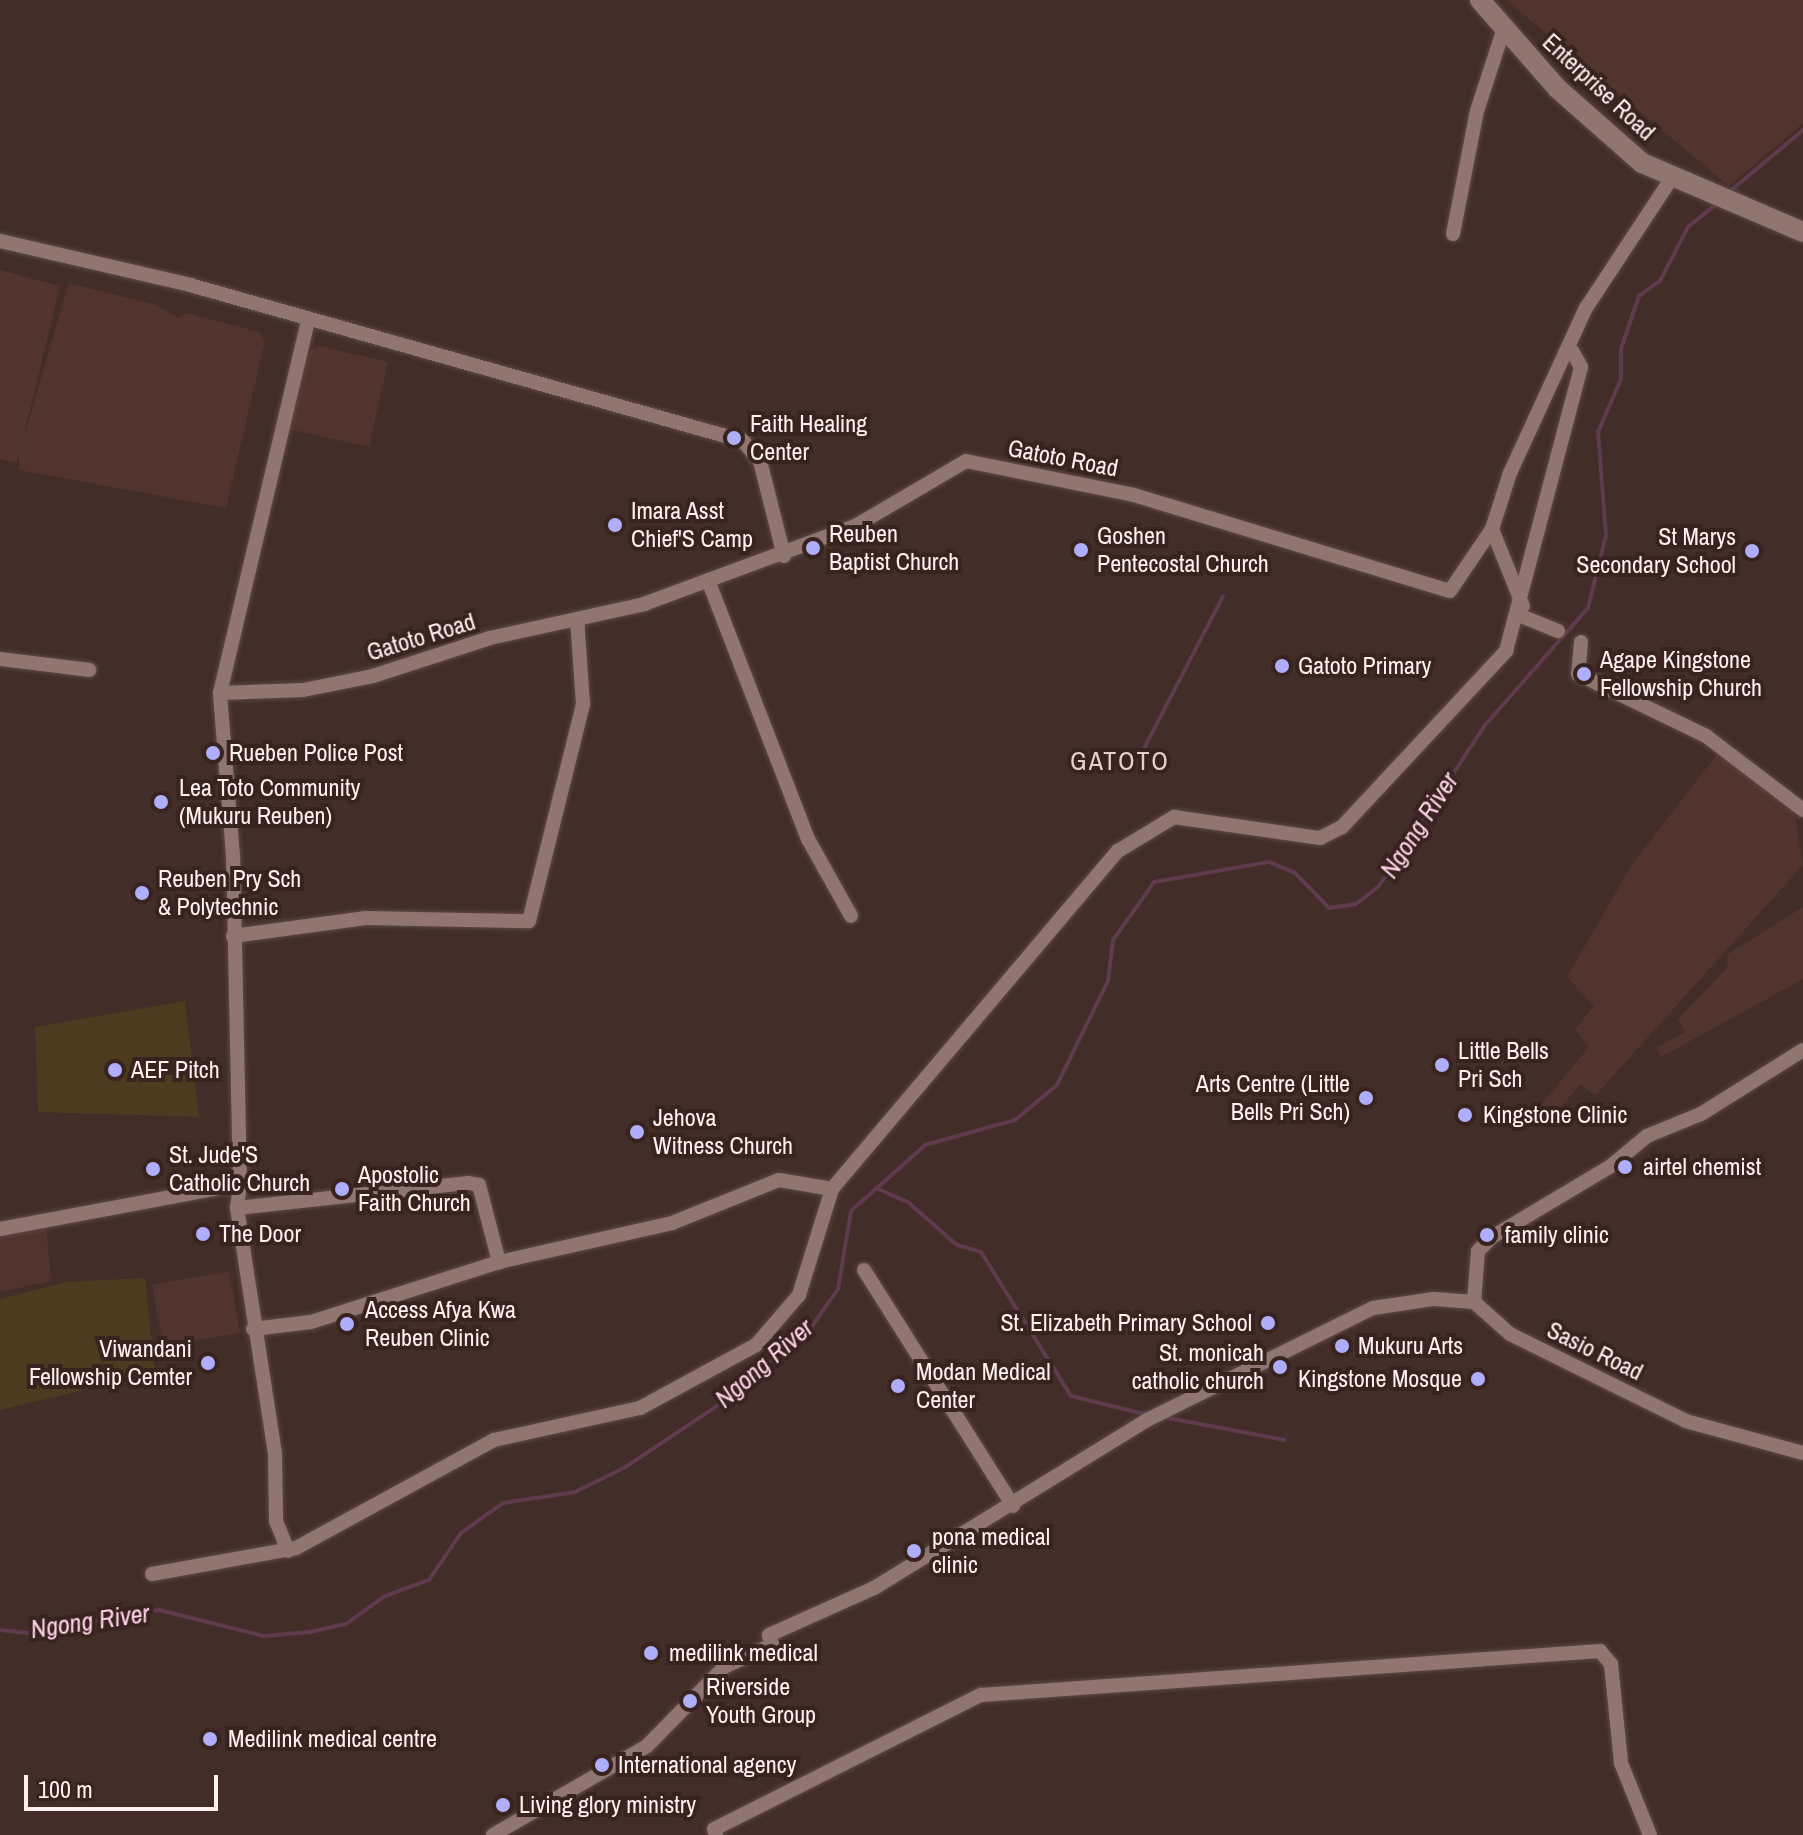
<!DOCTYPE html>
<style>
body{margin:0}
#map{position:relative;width:1803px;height:1835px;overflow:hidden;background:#432d28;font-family:"Archivo Narrow",sans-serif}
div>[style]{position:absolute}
.built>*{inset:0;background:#52342f;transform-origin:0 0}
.green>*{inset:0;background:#4e3a1f}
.stream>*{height:4px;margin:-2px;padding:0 2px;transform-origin:2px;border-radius:2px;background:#603a4d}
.roads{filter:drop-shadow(0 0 2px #5c4946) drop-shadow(0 0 2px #5c4946)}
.minor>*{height:14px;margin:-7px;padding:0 7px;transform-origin:7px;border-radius:7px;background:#907570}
.secondary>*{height:20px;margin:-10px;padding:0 10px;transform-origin:10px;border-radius:10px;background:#907570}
.dots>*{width:22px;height:22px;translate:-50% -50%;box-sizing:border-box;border:4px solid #38231f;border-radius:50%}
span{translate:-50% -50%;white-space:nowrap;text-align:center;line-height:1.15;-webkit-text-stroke:8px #38231f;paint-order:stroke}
.street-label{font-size:24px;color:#fef1ef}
.poi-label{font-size:24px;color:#fef1ef}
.left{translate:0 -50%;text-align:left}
.right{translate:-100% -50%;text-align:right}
.neighbourhood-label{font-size:26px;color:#eccec8;letter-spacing:2px}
.water-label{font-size:26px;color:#fdd2e6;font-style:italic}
.scale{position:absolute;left:24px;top:1775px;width:194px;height:36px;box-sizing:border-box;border:4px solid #fef1ef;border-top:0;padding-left:10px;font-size:24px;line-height:28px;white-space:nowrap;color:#fef1ef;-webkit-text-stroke:6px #38231f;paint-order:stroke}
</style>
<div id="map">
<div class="built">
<div style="clip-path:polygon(1506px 0,1803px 0,1803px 123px,1729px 186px)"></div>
<div style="clip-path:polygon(0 270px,60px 286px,21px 447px,69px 283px,157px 305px,178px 318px,187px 313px,259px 332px,265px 341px,226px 508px,19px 470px,19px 454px,16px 463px,0 459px)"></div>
<div style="clip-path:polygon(319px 346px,388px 362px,369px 447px,284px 428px,302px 355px)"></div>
<div style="clip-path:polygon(1721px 749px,1794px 811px,1803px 865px,1595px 1096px,1581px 1084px,1554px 1114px,1541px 1105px,1589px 1047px,1575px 1029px,1594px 1006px,1567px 977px,1631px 866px)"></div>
<div style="clip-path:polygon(1803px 907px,1803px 979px,1661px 1057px,1656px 1048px,1685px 1032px,1678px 1019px,1727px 968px,1728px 954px)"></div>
<div style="clip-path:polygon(46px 1226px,51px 1281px,0 1292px,0 1235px)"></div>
<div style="left:229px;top:1271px;width:63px;height:78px;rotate:80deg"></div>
</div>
<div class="green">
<div style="clip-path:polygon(185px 1001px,199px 1117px,38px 1112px,35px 1027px)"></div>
<div style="clip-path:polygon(145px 1278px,155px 1373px,0 1410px,0 1299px,67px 1282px)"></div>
</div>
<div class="stream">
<div style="left:1728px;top:193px;width:98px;rotate:-40deg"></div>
<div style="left:1135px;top:766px;width:191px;rotate:-62.6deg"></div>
<div style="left:876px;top:1188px;width:36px;rotate:24deg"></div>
<div style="left:909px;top:1203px;width:64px;rotate:41.2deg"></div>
<div style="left:957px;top:1245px;width:25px;rotate:16deg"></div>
<div style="left:981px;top:1252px;width:170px;rotate:58deg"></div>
<div style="left:1071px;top:1396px;width:80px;rotate:13.7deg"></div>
<div style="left:1162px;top:1417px;width:125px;rotate:10.6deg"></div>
<div style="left:0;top:1630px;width:28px;rotate:6deg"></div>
<div style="left:28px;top:1633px;width:133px;rotate:-10deg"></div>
<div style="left:159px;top:1610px;width:108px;rotate:13.9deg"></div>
<div style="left:264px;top:1636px;width:46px;rotate:-5deg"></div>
<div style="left:310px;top:1632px;width:37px;rotate:-13deg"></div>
<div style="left:346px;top:1624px;width:48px;rotate:-35.7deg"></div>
<div style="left:385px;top:1596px;width:47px;rotate:-20deg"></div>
<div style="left:429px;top:1580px;width:57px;rotate:-55.8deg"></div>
<div style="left:461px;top:1533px;width:52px;rotate:-35.5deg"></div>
<div style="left:503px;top:1503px;width:73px;rotate:-8.7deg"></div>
<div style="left:575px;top:1492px;width:55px;rotate:-26.1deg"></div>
<div style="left:624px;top:1468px;width:115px;rotate:-33.7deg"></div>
<div style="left:720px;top:1404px;width:121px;rotate:-40.3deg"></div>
<div style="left:812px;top:1326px;width:45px;rotate:-54.9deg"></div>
<div style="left:838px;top:1289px;width:79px;rotate:-80.5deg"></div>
<div style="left:851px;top:1211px;width:99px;rotate:-41.7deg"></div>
<div style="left:925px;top:1145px;width:93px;rotate:-15.5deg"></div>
<div style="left:1015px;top:1120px;width:55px;rotate:-39.8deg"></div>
<div style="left:1057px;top:1085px;width:116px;rotate:-63.9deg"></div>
<div style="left:1108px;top:981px;width:41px;rotate:-83deg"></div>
<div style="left:1113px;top:940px;width:71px;rotate:-54.7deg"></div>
<div style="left:1154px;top:882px;width:117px;rotate:-9.9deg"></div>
<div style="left:1269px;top:862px;width:28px;rotate:23deg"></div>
<div style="left:1295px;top:873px;width:49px;rotate:45.8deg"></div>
<div style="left:1329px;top:908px;width:27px;rotate:-8deg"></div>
<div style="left:1356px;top:904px;width:29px;rotate:-38deg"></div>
<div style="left:1379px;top:886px;width:194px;rotate:-56.6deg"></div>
<div style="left:1486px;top:724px;width:154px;rotate:-48.7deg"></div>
<div style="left:1588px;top:608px;width:75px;rotate:-76.1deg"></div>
<div style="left:1606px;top:535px;width:103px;rotate:-94.4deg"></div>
<div style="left:1598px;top:432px;width:58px;rotate:-66.5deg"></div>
<div style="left:1621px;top:379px;width:30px;rotate:-90deg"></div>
<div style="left:1621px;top:349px;width:56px;rotate:-71.2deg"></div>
<div style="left:1639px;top:296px;width:26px;rotate:-36deg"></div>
<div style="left:1660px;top:281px;width:61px;rotate:-62.6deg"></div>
<div style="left:1688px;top:227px;width:36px;rotate:-39deg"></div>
</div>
<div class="roads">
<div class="minor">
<div style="left:1453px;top:234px;width:125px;rotate:-79deg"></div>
<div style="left:1477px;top:111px;width:84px;rotate:-72deg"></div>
<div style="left:0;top:241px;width:195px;rotate:13deg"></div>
<div style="left:190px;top:285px;width:575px;rotate:15.75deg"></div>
<div style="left:743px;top:441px;width:26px;rotate:50deg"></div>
<div style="left:760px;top:461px;width:98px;rotate:75.8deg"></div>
<div style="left:1492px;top:529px;width:83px;rotate:68.1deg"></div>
<div style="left:708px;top:580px;width:278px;rotate:68.9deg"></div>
<div style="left:808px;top:839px;width:88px;rotate:60.8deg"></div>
<div style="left:1521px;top:616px;width:40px;rotate:22deg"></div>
<div style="left:1581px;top:642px;width:32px;rotate:95deg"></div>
<div style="left:1578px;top:674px;width:142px;rotate:25.8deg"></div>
<div style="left:1706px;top:736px;width:122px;rotate:37.3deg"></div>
<div style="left:0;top:659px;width:90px;rotate:7deg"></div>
<div style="left:220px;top:693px;width:83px;rotate:-2.1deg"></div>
<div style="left:303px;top:690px;width:71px;rotate:-11.3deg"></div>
<div style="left:373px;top:676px;width:123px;rotate:-18deg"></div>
<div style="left:490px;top:638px;width:158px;rotate:-12.4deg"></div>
<div style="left:644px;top:604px;width:227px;rotate:-20.3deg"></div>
<div style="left:857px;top:525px;width:126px;rotate:-30.4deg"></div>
<div style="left:966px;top:461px;width:171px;rotate:11.4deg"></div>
<div style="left:1134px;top:495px;width:330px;rotate:16.9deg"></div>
<div style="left:1450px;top:591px;width:75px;rotate:-55.9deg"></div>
<div style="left:1492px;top:529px;width:59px;rotate:-72.2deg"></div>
<div style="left:1510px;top:473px;width:182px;rotate:-65.3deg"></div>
<div style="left:1586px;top:308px;width:158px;rotate:-56.6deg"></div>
<div style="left:233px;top:936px;width:134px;rotate:-7.7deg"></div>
<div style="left:366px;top:918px;width:163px;rotate:1.1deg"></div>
<div style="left:529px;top:921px;width:224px;rotate:-76deg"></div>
<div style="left:583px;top:704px;width:85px;rotate:-94deg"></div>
<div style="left:240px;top:1184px;width:24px;rotate:97deg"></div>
<div style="left:237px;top:1208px;width:249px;rotate:81.2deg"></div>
<div style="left:275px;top:1454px;width:67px;rotate:89.1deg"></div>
<div style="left:276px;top:1521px;width:32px;rotate:68deg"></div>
<div style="left:237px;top:1208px;width:233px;rotate:-6.2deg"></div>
<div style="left:469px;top:1183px;width:10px;rotate:11deg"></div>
<div style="left:479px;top:1185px;width:80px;rotate:75.4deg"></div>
<div style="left:0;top:1229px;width:244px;rotate:-10.6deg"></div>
<div style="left:240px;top:1184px;width:328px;rotate:-91.2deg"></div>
<div style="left:233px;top:856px;width:164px;rotate:-94.6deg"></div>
<div style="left:220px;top:693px;width:382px;rotate:-76.7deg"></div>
<div style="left:864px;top:1270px;width:279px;rotate:57.7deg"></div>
<div style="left:1474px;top:1302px;width:51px;rotate:-85.5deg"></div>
<div style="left:1478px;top:1251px;width:20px;rotate:-45deg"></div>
<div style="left:1492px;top:1237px;width:139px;rotate:-30.8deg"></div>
<div style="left:1611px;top:1166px;width:47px;rotate:-39.8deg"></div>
<div style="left:1647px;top:1136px;width:58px;rotate:-22.2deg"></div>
<div style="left:1701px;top:1114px;width:120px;rotate:-32.1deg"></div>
<div style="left:253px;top:1329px;width:58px;rotate:-6.9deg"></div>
<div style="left:311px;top:1322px;width:197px;rotate:-17.7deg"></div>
<div style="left:499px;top:1262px;width:177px;rotate:-12.7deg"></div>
<div style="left:672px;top:1223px;width:115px;rotate:-21.9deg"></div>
<div style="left:779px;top:1180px;width:54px;rotate:9.6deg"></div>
<div style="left:152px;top:1574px;width:146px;rotate:-10.2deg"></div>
<div style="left:296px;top:1548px;width:226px;rotate:-28.6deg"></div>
<div style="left:494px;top:1440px;width:149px;rotate:-12.4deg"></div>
<div style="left:640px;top:1408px;width:132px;rotate:-28.5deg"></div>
<div style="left:756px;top:1345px;width:66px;rotate:-49.3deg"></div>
<div style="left:799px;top:1295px;width:111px;rotate:-72.7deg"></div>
<div style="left:832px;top:1189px;width:443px;rotate:-49.8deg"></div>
<div style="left:1118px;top:851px;width:66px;rotate:-31.3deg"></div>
<div style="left:1174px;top:817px;width:148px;rotate:8.2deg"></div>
<div style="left:1320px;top:838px;width:25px;rotate:-27deg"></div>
<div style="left:1342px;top:827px;width:241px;rotate:-47deg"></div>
<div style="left:1506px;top:651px;width:294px;rotate:-75.2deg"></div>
<div style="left:1581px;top:367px;width:18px;rotate:-119deg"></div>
<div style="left:493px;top:1835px;width:178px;rotate:-30deg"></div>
<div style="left:647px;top:1746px;width:110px;rotate:-45.7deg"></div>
<div style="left:724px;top:1667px;width:53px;rotate:-24.6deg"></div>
<div style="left:772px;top:1645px;width:10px;rotate:-107deg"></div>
<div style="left:769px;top:1635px;width:115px;rotate:-24.1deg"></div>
<div style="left:874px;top:1588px;width:321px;rotate:-31.6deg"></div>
<div style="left:1147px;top:1420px;width:252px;rotate:-26.4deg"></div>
<div style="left:1373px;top:1308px;width:62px;rotate:-8.4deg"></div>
<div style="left:1434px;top:1299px;width:40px;rotate:4.3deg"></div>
<div style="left:1474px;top:1302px;width:48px;rotate:41.6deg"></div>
<div style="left:1510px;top:1334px;width:196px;rotate:26.3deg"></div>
<div style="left:1686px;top:1421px;width:121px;rotate:15.3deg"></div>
<div style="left:716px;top:1835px;width:6px;rotate:-108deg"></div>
<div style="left:714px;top:1829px;width:299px;rotate:-26.7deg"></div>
<div style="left:981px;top:1695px;width:621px;rotate:-4.07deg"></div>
<div style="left:1600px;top:1651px;width:17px;rotate:50deg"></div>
<div style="left:1611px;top:1664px;width:100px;rotate:84.2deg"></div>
<div style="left:1621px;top:1763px;width:78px;rotate:68.1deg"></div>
</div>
<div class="secondary">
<div style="left:1480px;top:0;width:118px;rotate:48.8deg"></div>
<div style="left:1558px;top:89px;width:112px;rotate:41.4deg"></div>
<div style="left:1642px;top:163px;width:175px;rotate:23.2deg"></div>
</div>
</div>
<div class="dots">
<div style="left:734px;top:438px;background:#afaefa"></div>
<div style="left:615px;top:525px;background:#afaefa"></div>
<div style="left:813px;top:548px;background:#afaefa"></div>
<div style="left:1081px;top:550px;background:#afaefa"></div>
<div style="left:1752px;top:551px;background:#afaefa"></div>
<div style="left:1282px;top:666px;background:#afaefa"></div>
<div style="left:1584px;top:674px;background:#afaefa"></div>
<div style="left:213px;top:753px;background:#afaefa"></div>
<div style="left:161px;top:802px;background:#afaefa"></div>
<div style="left:142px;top:893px;background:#afaefa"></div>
<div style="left:1442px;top:1065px;background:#afaefa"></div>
<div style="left:115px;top:1070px;background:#afaefa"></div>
<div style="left:1366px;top:1098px;background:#afaefa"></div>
<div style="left:1465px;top:1115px;background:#afaefa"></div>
<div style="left:637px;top:1132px;background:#afaefa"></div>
<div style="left:1625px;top:1167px;background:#afaefa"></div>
<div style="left:153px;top:1169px;background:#afaefa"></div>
<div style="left:342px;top:1189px;background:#afaefa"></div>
<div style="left:203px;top:1234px;background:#afaefa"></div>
<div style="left:1487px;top:1235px;background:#afaefa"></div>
<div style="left:1268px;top:1323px;background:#afaefa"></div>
<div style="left:347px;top:1324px;background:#afaefa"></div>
<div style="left:1342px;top:1346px;background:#afaefa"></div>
<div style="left:208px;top:1363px;background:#afaefa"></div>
<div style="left:1280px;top:1367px;background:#afaefa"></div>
<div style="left:1478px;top:1379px;background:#afaefa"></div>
<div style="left:898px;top:1386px;background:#afaefa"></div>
<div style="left:914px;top:1551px;background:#afaefa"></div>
<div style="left:651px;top:1653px;background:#afaefa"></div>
<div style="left:690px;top:1701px;background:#afaefa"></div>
<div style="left:210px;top:1739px;background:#afaefa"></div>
<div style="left:602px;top:1765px;background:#afaefa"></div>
<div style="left:503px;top:1805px;background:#afaefa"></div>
</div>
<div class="street-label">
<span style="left:1599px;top:87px;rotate:43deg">Enterprise Road</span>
<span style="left:1063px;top:458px;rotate:11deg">Gatoto Road</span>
<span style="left:421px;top:637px;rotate:-17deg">Gatoto Road</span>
<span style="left:1595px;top:1351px;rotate:26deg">Sasio Road</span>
</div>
<div class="poi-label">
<span class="left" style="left:750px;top:438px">Faith Healing<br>Center</span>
<span class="left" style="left:631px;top:525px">Imara Asst<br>Chief'S Camp</span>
<span class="left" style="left:829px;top:548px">Reuben<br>Baptist Church</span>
<span class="left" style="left:1097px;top:550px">Goshen<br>Pentecostal Church</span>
<span class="right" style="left:1736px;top:551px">St Marys<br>Secondary School</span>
<span class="left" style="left:1600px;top:674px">Agape Kingstone<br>Fellowship Church</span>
<span class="left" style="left:1298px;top:666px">Gatoto Primary</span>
<span class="left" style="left:229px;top:753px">Rueben Police Post</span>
<span class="left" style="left:179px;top:802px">Lea Toto Community<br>(Mukuru Reuben)</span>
<span class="left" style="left:158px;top:893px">Reuben Pry Sch<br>&amp; Polytechnic</span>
<span class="left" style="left:1458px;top:1065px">Little Bells<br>Pri Sch</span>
<span class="left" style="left:131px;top:1070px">AEF Pitch</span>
<span class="right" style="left:1350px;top:1098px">Arts Centre (Little<br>Bells Pri Sch)</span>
<span class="left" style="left:1483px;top:1115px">Kingstone Clinic</span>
<span class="left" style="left:653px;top:1132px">Jehova<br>Witness Church</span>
<span class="left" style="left:169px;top:1169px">St. Jude'S<br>Catholic Church</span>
<span class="left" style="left:1643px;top:1167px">airtel chemist</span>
<span class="left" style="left:358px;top:1189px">Apostolic<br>Faith Church</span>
<span class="left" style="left:219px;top:1234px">The Door</span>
<span class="left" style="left:1505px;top:1235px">family clinic</span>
<span class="left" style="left:365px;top:1324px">Access Afya Kwa<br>Reuben Clinic</span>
<span class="right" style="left:1252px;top:1323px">St. Elizabeth Primary School</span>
<span class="left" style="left:1358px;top:1346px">Mukuru Arts</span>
<span class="right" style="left:192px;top:1363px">Viwandani<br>Fellowship Cemter</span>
<span class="right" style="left:1264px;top:1367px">St. monicah<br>catholic church</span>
<span class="left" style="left:916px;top:1386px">Modan Medical<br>Center</span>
<span class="right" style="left:1462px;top:1379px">Kingstone Mosque</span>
<span class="left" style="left:932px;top:1551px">pona medical<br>clinic</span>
<span class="left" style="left:669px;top:1653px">medilink medical</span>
<span class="left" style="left:706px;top:1701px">Riverside<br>Youth Group</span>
<span class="left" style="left:228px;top:1739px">Medilink medical centre</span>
<span class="left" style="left:618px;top:1765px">International agency</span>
<span class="left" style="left:519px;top:1805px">Living glory ministry</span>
</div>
<div class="neighbourhood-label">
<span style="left:1120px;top:761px">GATOTO</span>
</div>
<div class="water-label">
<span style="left:1419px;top:825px;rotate:-57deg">Ngong River</span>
<span style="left:764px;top:1363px;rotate:-41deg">Ngong River</span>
<span style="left:90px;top:1621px;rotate:-8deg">Ngong River</span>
</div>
<div class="scale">100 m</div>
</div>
